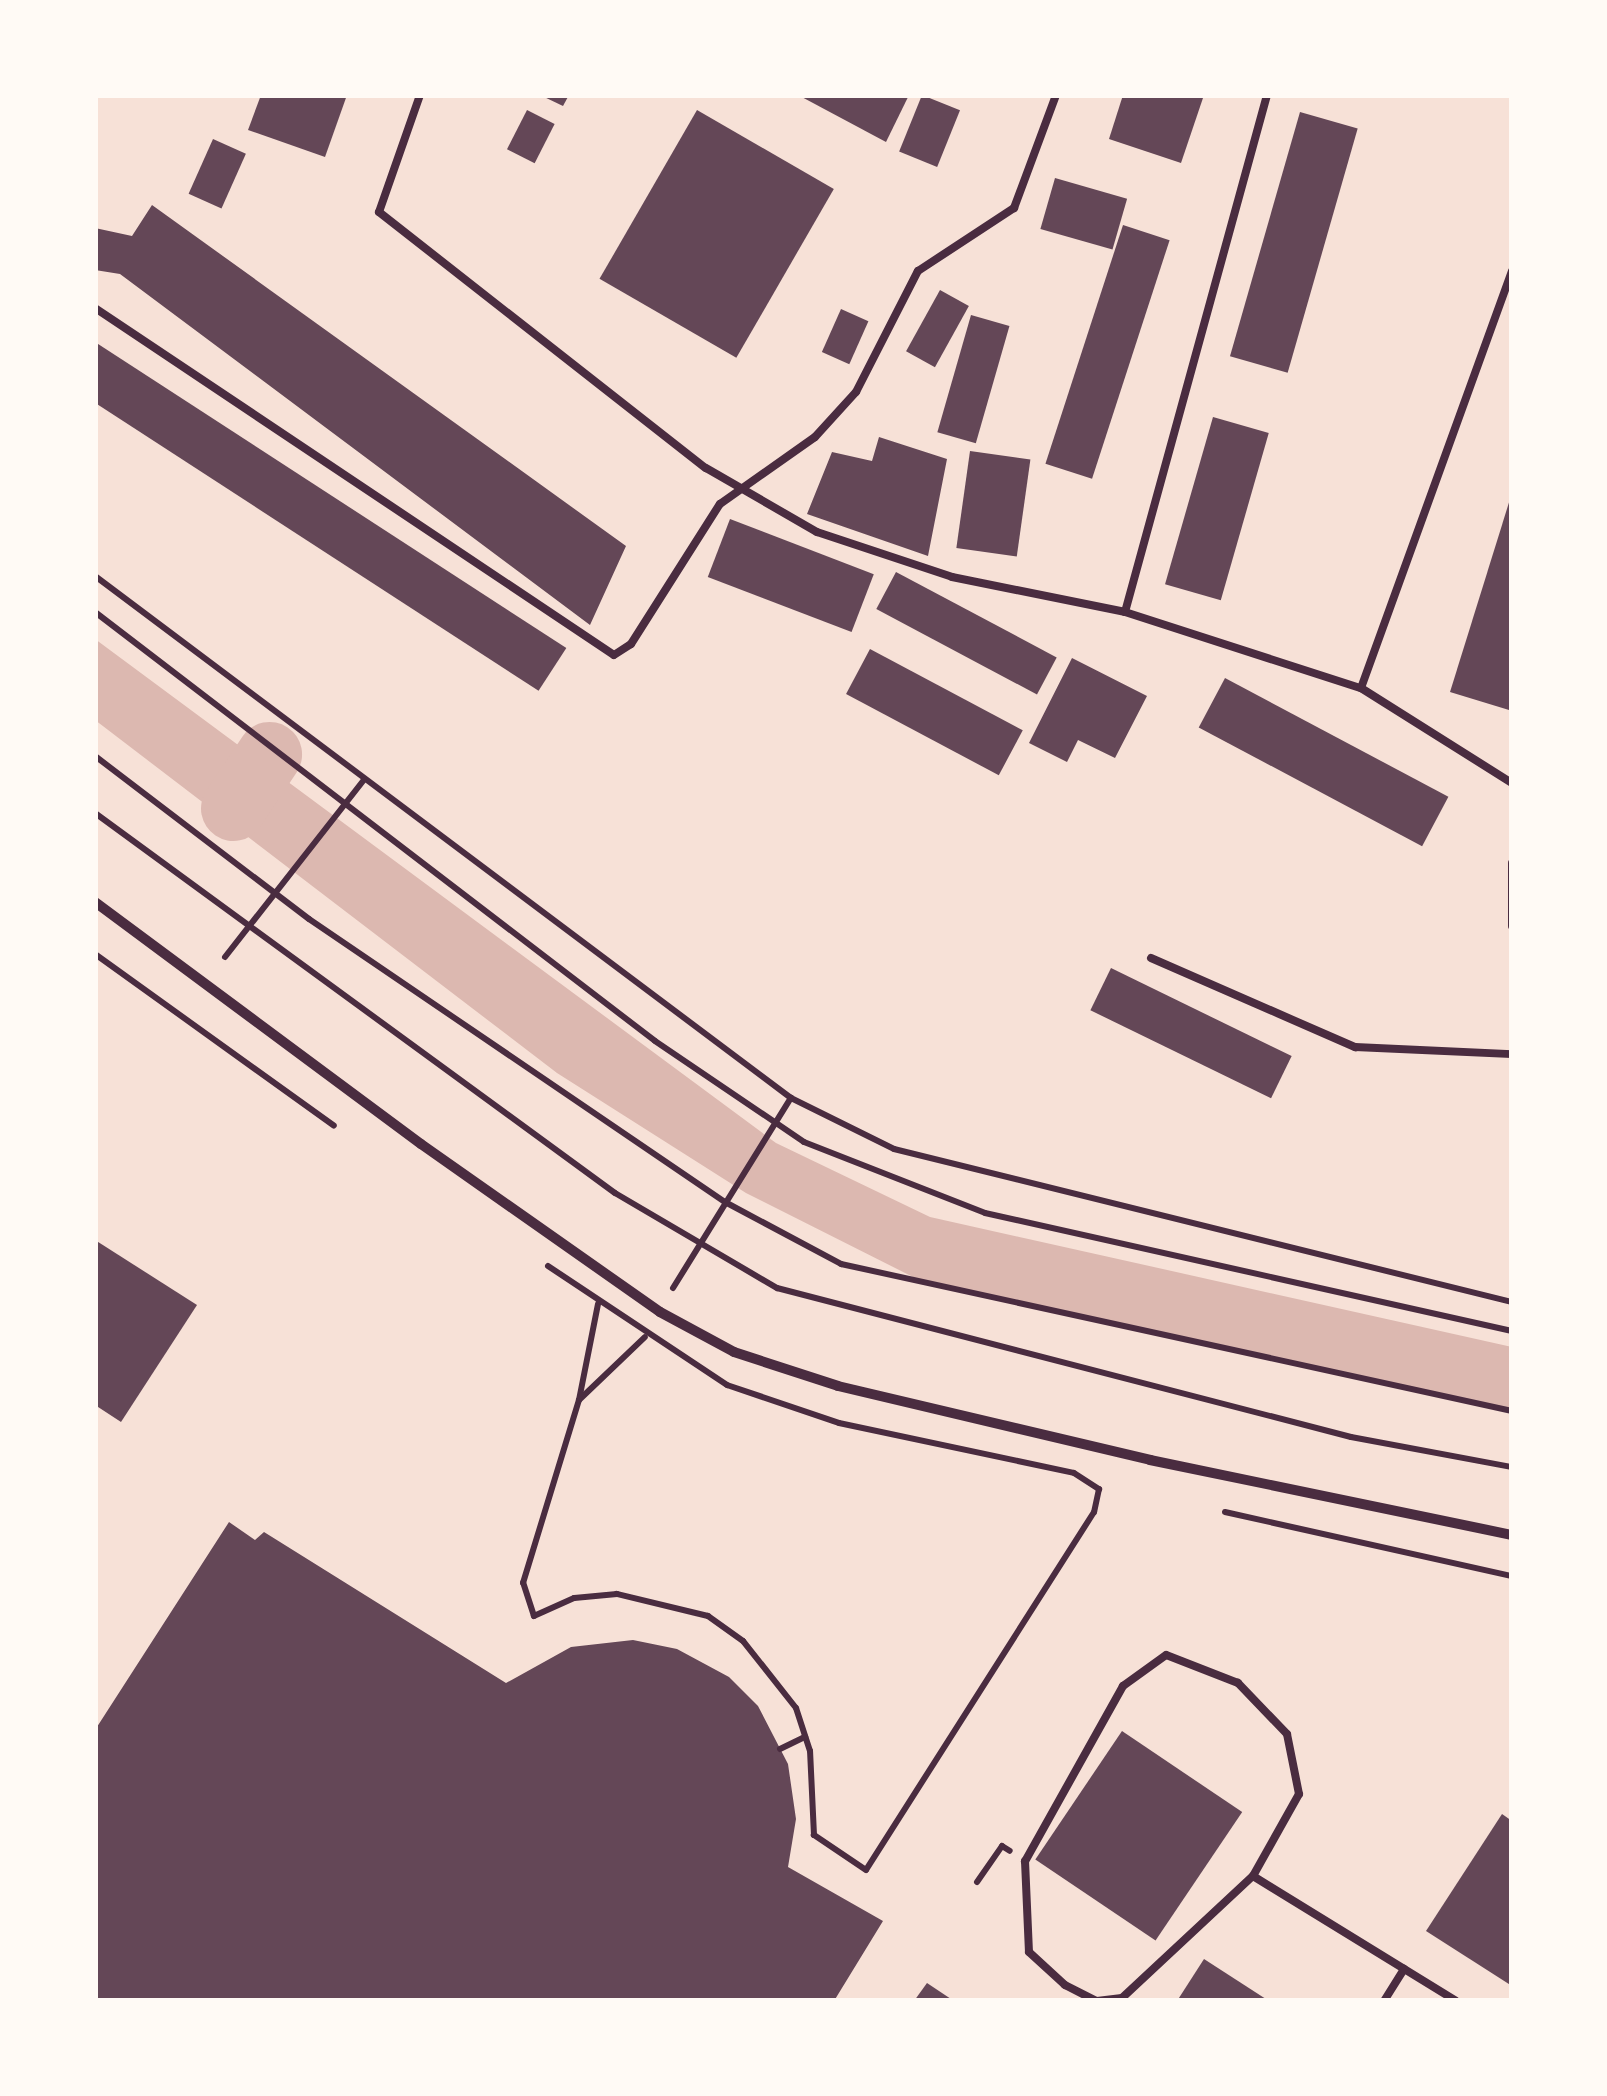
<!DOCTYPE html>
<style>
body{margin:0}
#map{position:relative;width:1607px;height:2096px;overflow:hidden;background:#f7e1d7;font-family:Roboto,sans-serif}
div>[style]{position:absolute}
.water>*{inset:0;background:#dcb8b0}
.river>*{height:65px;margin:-32.5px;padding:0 32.5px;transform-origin:32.5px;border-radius:32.5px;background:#dcb8b0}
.building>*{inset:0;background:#644757;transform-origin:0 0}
.path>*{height:6px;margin:-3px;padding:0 3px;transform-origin:3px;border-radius:3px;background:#4a2c40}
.service>*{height:8px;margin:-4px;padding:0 4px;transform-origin:4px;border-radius:4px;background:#4a2c40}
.minor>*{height:10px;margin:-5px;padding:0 5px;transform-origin:5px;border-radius:5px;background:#4a2c40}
span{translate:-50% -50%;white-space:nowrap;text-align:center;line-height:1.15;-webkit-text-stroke:8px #fffaf5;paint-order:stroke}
.frame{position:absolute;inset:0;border:98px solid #fffaf5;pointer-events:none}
</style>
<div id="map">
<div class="water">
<div style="clip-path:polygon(95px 639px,776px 1143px,930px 1217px,1512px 1347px,1512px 1409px,923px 1282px,746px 1193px,557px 1073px,95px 720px)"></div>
</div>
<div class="river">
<div style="left:233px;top:808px;width:65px;rotate:-56.3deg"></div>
</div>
<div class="building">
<div style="clip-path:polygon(261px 95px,347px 95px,325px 157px,248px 130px)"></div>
<div style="clip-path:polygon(540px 95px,569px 95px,563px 106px)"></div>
<div style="clip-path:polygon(798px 95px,909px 95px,886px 142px)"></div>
<div style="left:922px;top:95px;width:41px;height:61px;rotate:22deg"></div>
<div style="clip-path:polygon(1123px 95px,1204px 95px,1181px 163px,1109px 139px)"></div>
<div style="left:527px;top:110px;width:31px;height:44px;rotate:27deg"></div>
<div style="left:697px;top:110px;width:158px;height:195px;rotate:30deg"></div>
<div style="left:1300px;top:112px;width:60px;height:254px;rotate:16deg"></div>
<div style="left:213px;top:139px;width:36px;height:60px;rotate:24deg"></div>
<div style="left:1055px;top:178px;width:75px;height:53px;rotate:16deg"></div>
<div style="clip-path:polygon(152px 205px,626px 546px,590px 625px,120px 274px,95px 270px,95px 228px,132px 236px)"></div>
<div style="left:1123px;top:225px;width:49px;height:251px;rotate:18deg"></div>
<div style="left:940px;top:290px;width:33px;height:70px;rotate:29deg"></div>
<div style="left:841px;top:309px;width:30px;height:47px;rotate:24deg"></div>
<div style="left:971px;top:315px;width:40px;height:122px;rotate:16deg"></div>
<div style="left:95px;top:342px;width:562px;height:51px;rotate:33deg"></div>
<div style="left:1213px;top:417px;width:58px;height:174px;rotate:16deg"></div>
<div style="clip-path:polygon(879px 437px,947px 459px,928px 556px,807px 514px,832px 452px,872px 461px)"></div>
<div style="left:970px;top:451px;width:61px;height:98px;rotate:8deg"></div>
<div style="clip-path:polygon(1511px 496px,1512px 702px,1509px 710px,1450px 692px)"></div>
<div style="left:730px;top:519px;width:154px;height:62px;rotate:21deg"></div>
<div style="left:896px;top:572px;width:182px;height:42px;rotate:28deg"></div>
<div style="left:870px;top:649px;width:173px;height:51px;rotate:28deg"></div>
<div style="clip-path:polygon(1072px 658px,1147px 696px,1115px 758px,1078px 740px,1067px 762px,1029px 743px)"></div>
<div style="left:1225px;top:678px;width:253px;height:56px;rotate:28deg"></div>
<div style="left:1111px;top:968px;width:201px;height:47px;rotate:26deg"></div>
<div style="clip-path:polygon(95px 1240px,197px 1305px,121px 1422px,95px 1405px)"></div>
<div style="clip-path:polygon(229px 1522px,255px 1540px,264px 1532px,506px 1683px,571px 1647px,633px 1640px,677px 1649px,729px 1677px,758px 1706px,788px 1764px,796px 1819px,788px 1867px,883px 1921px,834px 2001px,95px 2001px,95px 1730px)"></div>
<div style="left:1122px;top:1731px;width:145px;height:155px;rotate:34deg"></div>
<div style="clip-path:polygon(1502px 1814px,1512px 1821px,1512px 1986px,1426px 1931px)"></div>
<div style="clip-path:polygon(1204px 1959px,1269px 2001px,1177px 2001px)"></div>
<div style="clip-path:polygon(927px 1983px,954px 2001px,914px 2001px)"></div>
</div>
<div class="path">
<div style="left:95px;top:576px;width:870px;rotate:36.87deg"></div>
<div style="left:791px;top:1098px;width:115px;rotate:26.3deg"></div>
<div style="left:894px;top:1149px;width:637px;rotate:13.91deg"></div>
<div style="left:95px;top:612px;width:705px;rotate:37.45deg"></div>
<div style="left:655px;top:1041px;width:180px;rotate:34.1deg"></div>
<div style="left:804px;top:1142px;width:194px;rotate:21.4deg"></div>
<div style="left:985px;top:1213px;width:540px;rotate:12.62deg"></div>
<div style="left:95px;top:756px;width:269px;rotate:37.3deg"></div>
<div style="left:309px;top:919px;width:503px;rotate:34.23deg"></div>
<div style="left:725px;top:1202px;width:132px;rotate:28.1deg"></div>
<div style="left:841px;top:1264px;width:687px;rotate:12.36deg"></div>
<div style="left:95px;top:813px;width:644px;rotate:36.16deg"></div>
<div style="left:615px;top:1193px;width:188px;rotate:30.4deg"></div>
<div style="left:777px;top:1288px;width:593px;rotate:14.55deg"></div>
<div style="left:1351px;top:1437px;width:164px;rotate:10.6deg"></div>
<div style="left:95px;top:954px;width:294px;rotate:35.7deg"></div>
<div style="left:225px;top:957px;width:224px;rotate:-51.9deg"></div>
<div style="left:548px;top:1266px;width:215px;rotate:33.6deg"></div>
<div style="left:727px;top:1385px;width:118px;rotate:18.7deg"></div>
<div style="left:839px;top:1423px;width:240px;rotate:12deg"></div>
<div style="left:1074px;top:1473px;width:30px;rotate:33deg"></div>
<div style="left:1099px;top:1489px;width:24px;rotate:102deg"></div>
<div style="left:1094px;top:1512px;width:424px;rotate:122.5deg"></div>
<div style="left:866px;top:1870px;width:63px;rotate:-146.1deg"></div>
<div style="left:814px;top:1835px;width:84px;rotate:-92.7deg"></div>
<div style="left:810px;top:1751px;width:45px;rotate:-108deg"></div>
<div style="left:796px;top:1708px;width:85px;rotate:-128.3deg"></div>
<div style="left:743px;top:1641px;width:43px;rotate:-144.5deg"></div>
<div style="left:708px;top:1616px;width:94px;rotate:-166.4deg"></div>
<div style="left:617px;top:1594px;width:43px;rotate:174.7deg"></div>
<div style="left:574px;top:1598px;width:44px;rotate:155.8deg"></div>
<div style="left:534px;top:1616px;width:35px;rotate:-108deg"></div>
<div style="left:523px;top:1583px;width:191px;rotate:-73deg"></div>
<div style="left:579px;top:1400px;width:91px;rotate:-43.7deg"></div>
<div style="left:673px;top:1288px;width:224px;rotate:-58.2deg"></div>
<div style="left:579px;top:1400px;width:98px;rotate:-78.8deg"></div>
<div style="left:1225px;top:1512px;width:294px;rotate:12.6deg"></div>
<div style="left:780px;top:1749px;width:28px;rotate:-26deg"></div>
<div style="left:977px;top:1882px;width:44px;rotate:-55.2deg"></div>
<div style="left:1002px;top:1846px;width:9px;rotate:32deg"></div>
</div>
<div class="service">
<div style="left:420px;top:95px;width:124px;rotate:109.3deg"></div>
<div style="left:379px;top:212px;width:415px;rotate:38.1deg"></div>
<div style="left:706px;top:468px;width:128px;rotate:30deg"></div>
<div style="left:817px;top:532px;width:142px;rotate:18.4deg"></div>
<div style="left:952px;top:577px;width:177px;rotate:11.4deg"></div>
<div style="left:1125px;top:612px;width:248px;rotate:17.9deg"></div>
<div style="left:1361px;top:688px;width:178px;rotate:32.2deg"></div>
<div style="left:95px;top:308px;width:624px;rotate:33.77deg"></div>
<div style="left:614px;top:655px;width:20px;rotate:-33deg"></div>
<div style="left:631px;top:644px;width:166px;rotate:-57.6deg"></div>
<div style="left:720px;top:504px;width:116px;rotate:-35.2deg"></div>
<div style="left:815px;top:437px;width:61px;rotate:-47.7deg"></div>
<div style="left:856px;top:392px;width:136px;rotate:-62.9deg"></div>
<div style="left:918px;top:271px;width:115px;rotate:-33.3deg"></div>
<div style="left:1014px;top:208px;width:121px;rotate:-69.6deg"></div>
<div style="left:1125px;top:612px;width:536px;rotate:-74.64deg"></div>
<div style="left:1361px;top:688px;width:444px;rotate:-70.1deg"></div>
<div style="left:1512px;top:863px;width:63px;rotate:90deg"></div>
<div style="left:1151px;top:958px;width:223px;rotate:23.6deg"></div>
<div style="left:1355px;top:1047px;width:157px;rotate:2.6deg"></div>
<div style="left:1253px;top:1876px;width:94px;rotate:-60.7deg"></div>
<div style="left:1299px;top:1794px;width:61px;rotate:-101.3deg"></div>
<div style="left:1287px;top:1734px;width:71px;rotate:-133.9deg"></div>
<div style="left:1238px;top:1683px;width:77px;rotate:-158.7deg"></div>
<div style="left:1166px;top:1655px;width:53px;rotate:144.2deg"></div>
<div style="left:1123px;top:1686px;width:201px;rotate:119.2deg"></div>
<div style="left:1025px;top:1861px;width:91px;rotate:87.5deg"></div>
<div style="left:1029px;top:1952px;width:49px;rotate:42.5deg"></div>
<div style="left:1065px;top:1985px;width:36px;rotate:27deg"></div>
<div style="left:1097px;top:2001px;width:25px;rotate:-7deg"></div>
<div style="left:1122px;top:1998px;width:179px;rotate:-43deg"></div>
<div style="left:1253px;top:1876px;width:238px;rotate:31.6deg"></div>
<div style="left:1384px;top:2001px;width:38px;rotate:-58deg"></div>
</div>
<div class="minor">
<div style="left:95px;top:902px;width:406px;rotate:36.6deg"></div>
<div style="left:421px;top:1144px;width:292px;rotate:35.1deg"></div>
<div style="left:660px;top:1312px;width:84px;rotate:28.4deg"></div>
<div style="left:734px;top:1352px;width:109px;rotate:18.1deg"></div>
<div style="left:838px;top:1386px;width:321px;rotate:13.3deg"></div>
<div style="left:1150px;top:1460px;width:370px;rotate:11.7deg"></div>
</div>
<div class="frame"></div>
</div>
